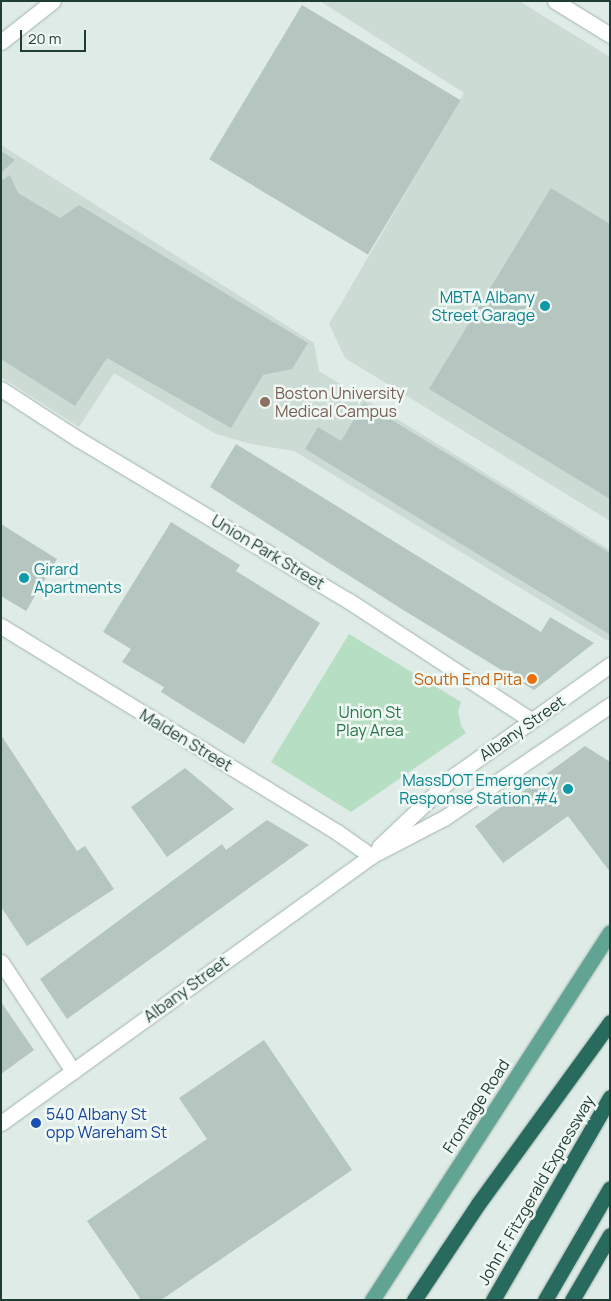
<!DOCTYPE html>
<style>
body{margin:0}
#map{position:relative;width:611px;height:1301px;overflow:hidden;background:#dfebe6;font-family:Manrope,sans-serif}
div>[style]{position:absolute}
.built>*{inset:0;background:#cddbd5}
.green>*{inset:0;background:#b6dec2}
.building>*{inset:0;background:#b4c6bf;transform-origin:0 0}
.roads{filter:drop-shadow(0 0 1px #a2b3ad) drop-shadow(0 0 1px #a2b3ad)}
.minor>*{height:15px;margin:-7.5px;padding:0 7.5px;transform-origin:7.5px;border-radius:7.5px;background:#fff}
.secondary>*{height:15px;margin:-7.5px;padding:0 7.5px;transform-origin:7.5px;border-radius:7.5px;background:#fff}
.primary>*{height:15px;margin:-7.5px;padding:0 7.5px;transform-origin:7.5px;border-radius:7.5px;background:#61a494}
.motorway>*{height:15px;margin:-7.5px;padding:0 7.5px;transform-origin:7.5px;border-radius:7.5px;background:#296a5e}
.dots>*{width:14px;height:14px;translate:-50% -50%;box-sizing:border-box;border:2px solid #f0f8f4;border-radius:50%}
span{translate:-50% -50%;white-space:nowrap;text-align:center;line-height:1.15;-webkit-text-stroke:5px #f0f8f4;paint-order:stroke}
.culture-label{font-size:16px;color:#0d838f}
.right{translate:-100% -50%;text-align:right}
.left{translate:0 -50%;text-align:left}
.education-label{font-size:16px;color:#785e54}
.street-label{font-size:16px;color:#1f3c35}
.food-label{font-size:16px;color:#c56008}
.park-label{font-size:16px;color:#277547}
.transit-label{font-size:16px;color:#164399}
.frame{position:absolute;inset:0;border:2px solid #1f3c35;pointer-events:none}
.scale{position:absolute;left:20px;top:30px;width:66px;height:22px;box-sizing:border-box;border:2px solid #1f3c35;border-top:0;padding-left:6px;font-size:15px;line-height:18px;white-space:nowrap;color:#1f3c35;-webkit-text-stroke:4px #f0f8f4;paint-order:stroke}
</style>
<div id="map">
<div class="built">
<div style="clip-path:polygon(320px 1px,519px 1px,610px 57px,610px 521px,345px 358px,329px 324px,464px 93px)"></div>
<div style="clip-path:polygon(1px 145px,314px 343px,319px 371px,610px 550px,610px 639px,608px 641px,294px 451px,251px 444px,216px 434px,114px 373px,79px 427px,1px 377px)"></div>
</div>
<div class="green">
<div style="clip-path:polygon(349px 634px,461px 702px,458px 712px,461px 725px,466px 733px,351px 812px,271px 762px)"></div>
</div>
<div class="building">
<div style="left:302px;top:5px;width:185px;height:180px;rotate:31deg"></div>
<div style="clip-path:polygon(1px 151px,15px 160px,1px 173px)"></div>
<div style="clip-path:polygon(10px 175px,18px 193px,60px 218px,79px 205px,308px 343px,292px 369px,263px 375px,231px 428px,107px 358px,75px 406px,1px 359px,1px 181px)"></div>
<div style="clip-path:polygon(551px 188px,610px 224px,610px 499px,429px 389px)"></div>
<div style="clip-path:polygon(364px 403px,610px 553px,609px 634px,305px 449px,318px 427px,341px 441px)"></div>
<div style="clip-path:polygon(236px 444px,541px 632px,550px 617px,594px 643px,534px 690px,400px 608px,210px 487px)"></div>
<div style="clip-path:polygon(171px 522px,240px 565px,236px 571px,320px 623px,244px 744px,161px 692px,164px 687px,122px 662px,131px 649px,103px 632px)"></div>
<div style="clip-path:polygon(1px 524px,57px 559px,26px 611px,1px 596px)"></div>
<div style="clip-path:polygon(1px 735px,77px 851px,85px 846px,114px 889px,27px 946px,1px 907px)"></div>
<div style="clip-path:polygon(585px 746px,610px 762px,610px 872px,568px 816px,503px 863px,475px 826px)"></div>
<div style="clip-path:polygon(185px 768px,234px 809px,167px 857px,131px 807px)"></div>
<div style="clip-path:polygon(267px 820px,309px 845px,67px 1019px,40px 979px,222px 844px,226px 850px)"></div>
<div style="clip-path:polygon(1px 1002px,34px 1050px,1px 1074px)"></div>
<div style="clip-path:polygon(264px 1040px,352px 1170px,161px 1300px,141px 1300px,87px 1221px,207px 1139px,179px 1098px)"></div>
</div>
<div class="roads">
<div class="minor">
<div style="left:555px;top:1px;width:65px;rotate:31.7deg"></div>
<div style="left:1px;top:962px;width:131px;rotate:56.6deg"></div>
</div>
<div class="secondary">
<div style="left:1px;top:42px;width:66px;rotate:-38.3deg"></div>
<div style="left:1px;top:389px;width:92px;rotate:33deg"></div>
<div style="left:78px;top:439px;width:316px;rotate:30.9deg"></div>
<div style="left:349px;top:601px;width:217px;rotate:33.2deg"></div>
<div style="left:1px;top:626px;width:394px;rotate:31.5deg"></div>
<div style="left:337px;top:832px;width:42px;rotate:35.2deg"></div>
<div style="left:379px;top:847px;width:105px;rotate:-43.5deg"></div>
<div style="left:455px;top:775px;width:190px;rotate:-35.4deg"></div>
<div style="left:1px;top:1123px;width:456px;rotate:-35.8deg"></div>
<div style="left:371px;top:856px;width:82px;rotate:-27.5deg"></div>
<div style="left:444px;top:818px;width:201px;rotate:-34.2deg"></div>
</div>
<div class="primary">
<div style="left:372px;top:1300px;width:438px;rotate:-57.1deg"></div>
</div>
<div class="motorway">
<div style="left:414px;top:1300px;width:115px;rotate:-56.3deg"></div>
<div style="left:478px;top:1204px;width:225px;rotate:-54deg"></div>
<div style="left:493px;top:1300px;width:234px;rotate:-60deg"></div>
<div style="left:545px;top:1300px;width:129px;rotate:-59.9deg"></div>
<div style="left:572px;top:1300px;width:75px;rotate:-59.7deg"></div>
</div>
</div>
<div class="dots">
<div style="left:545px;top:306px;background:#0f9aa8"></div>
<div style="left:265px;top:402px;background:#8d6e63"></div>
<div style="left:24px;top:578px;background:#0f9aa8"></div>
<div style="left:532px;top:679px;background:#e8710a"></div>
<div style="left:568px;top:789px;background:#0f9aa8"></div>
<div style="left:36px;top:1123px;background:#1a4fb4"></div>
</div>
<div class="culture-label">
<span class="right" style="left:535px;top:306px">MBTA Albany<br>Street Garage</span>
<span class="left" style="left:34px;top:578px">Girard<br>Apartments</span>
<span class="right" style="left:558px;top:789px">MassDOT Emergency<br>Response Station #4</span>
</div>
<div class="education-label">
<span class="left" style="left:275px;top:402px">Boston University<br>Medical Campus</span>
</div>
<div class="street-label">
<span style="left:268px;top:552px;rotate:31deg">Union Park Street</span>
<span style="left:522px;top:728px;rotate:-35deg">Albany Street</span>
<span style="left:186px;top:740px;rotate:31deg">Malden Street</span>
<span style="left:186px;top:989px;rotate:-36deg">Albany Street</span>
<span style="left:476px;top:1106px;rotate:-57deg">Frontage Road</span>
<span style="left:536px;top:1190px;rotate:-60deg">John F. Fitzgerald Expressway</span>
</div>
<div class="food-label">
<span class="right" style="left:522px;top:679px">South End Pita</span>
</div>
<div class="park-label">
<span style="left:370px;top:721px">Union St<br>Play Area</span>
</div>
<div class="transit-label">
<span class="left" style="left:46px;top:1123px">540 Albany St<br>opp Wareham St</span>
</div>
<div class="frame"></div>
<div class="scale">20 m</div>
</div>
